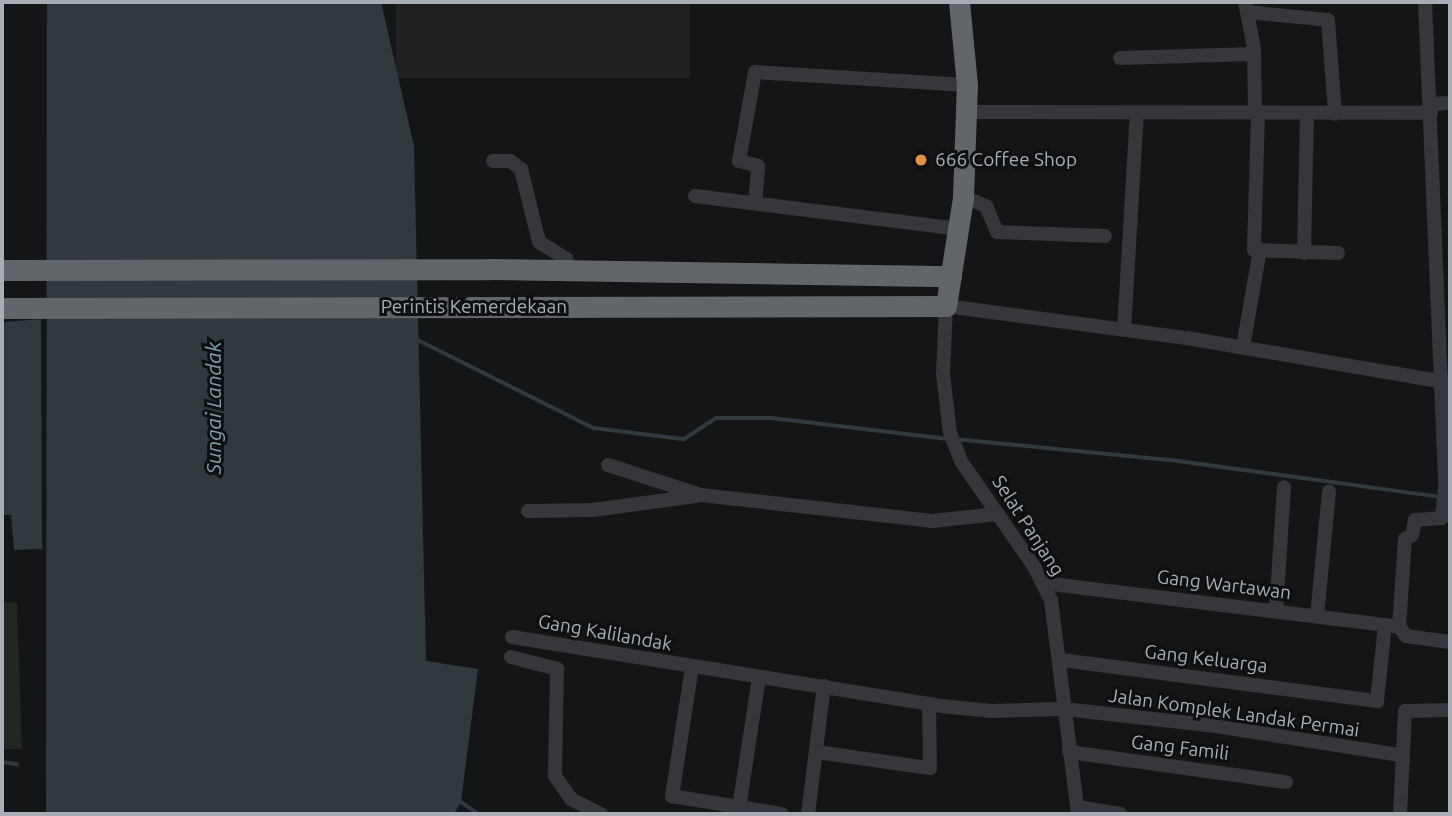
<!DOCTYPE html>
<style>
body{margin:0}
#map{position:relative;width:1452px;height:816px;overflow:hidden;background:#141516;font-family:Ubuntu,sans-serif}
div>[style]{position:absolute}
.built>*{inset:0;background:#212123;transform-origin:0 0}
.green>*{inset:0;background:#212821}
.water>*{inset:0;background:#2f393e}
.stream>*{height:3.5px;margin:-1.75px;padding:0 1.75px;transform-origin:1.75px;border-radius:1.75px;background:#2f393e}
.minor>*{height:14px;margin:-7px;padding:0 7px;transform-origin:7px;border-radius:7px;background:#36373b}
.highway>*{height:21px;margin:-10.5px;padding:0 10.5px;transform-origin:10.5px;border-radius:10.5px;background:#62666b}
.dots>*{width:19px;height:19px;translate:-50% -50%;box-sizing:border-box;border:4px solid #0f1011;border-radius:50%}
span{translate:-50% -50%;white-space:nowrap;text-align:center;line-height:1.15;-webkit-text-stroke:6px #0f1011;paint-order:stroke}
.poi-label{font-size:19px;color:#a7aeb5}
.left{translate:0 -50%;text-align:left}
.street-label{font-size:19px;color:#a7aeb5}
.water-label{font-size:21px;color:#81a0ad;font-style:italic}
.frame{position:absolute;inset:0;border:4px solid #a7aeb5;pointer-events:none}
</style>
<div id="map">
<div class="built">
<div style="left:396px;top:2px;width:294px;height:76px"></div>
</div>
<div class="green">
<div style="clip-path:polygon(2px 602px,17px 603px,22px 749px,2px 749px)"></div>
</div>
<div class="water">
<div style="clip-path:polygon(47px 2px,381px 2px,414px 146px,426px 661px,478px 669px,461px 802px,454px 814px,46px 814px)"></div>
<div style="clip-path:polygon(41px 319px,42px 549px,14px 550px,11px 515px,2px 515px,2px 328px,5px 322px)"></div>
</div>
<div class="stream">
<div style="left:414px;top:338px;width:201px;rotate:26.6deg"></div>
<div style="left:594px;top:428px;width:91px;rotate:7deg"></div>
<div style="left:684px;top:439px;width:38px;rotate:-33deg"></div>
<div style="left:716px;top:418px;width:56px"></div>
<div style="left:772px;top:418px;width:177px;rotate:6.8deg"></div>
<div style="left:955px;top:439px;width:217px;rotate:5.6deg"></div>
<div style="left:1171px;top:460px;width:273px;rotate:7.8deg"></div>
<div style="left:2px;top:762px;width:15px;rotate:8deg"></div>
<div style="left:461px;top:802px;width:22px;rotate:34deg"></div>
</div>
<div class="minor">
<div style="left:1245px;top:2px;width:47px;rotate:78.9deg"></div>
<div style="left:1254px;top:48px;width:66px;rotate:89.1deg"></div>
<div style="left:1425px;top:2px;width:486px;rotate:87.6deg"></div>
<div style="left:1445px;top:488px;width:30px;rotate:96deg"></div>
<div style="left:1442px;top:518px;width:27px;rotate:176deg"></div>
<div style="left:1415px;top:520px;width:15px;rotate:101deg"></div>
<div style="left:1412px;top:535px;width:8px;rotate:150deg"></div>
<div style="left:1405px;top:539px;width:87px;rotate:93.9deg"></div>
<div style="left:1399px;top:626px;width:12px;rotate:55deg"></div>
<div style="left:1406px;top:636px;width:44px;rotate:7.8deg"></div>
<div style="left:1247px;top:12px;width:81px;rotate:5.6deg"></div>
<div style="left:1328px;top:20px;width:94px;rotate:85.7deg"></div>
<div style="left:1120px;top:58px;width:134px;rotate:-1.7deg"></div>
<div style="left:1431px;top:104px;width:19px;rotate:-3deg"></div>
<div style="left:965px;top:112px;width:466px;rotate:0.1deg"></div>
<div style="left:1258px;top:114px;width:136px;rotate:91.7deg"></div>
<div style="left:1254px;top:250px;width:84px;rotate:2deg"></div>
<div style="left:493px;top:161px;width:17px"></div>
<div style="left:510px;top:161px;width:14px;rotate:36deg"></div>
<div style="left:521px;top:169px;width:75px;rotate:76.1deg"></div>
<div style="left:539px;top:242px;width:32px;rotate:32deg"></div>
<div style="left:566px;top:259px;width:13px;rotate:61deg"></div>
<div style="left:695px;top:196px;width:266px;rotate:7.1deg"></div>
<div style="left:963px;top:197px;width:25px;rotate:21deg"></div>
<div style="left:986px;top:206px;width:28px;rotate:67deg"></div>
<div style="left:997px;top:232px;width:108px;rotate:2.1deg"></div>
<div style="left:755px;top:203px;width:37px;rotate:-85deg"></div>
<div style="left:758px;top:166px;width:20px;rotate:-165deg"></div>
<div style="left:739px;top:161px;width:90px;rotate:-79.8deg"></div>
<div style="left:755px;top:72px;width:212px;rotate:3.5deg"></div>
<div style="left:1304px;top:253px;width:140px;rotate:-88.8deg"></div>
<div style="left:1124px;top:330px;width:217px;rotate:-86.6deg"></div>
<div style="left:1243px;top:347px;width:98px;rotate:-80.1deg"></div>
<div style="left:608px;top:465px;width:98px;rotate:17.9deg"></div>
<div style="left:701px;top:495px;width:232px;rotate:6.4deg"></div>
<div style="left:932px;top:521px;width:66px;rotate:-6.1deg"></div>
<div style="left:528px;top:511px;width:65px;rotate:-0.9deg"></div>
<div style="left:593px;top:510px;width:105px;rotate:-7.7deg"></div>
<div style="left:1043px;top:583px;width:354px;rotate:7deg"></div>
<div style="left:1276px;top:611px;width:124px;rotate:-86.3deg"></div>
<div style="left:1317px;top:616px;width:125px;rotate:-84.5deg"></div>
<div style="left:512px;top:637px;width:435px;rotate:9.1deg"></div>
<div style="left:941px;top:706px;width:51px;rotate:5.6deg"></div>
<div style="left:992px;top:711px;width:72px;rotate:-1.6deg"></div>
<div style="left:1064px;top:709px;width:153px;rotate:6.4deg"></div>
<div style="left:1216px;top:726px;width:185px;rotate:9deg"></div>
<div style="left:511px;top:657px;width:48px;rotate:14.6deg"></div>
<div style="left:557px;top:669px;width:107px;rotate:91.1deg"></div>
<div style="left:555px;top:776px;width:28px;rotate:55deg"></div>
<div style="left:571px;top:799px;width:34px;rotate:27deg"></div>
<div style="left:1061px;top:660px;width:319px;rotate:7.4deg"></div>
<div style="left:1377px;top:701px;width:76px;rotate:-84deg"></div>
<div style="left:692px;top:667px;width:131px;rotate:98.8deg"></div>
<div style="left:672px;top:796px;width:111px;rotate:9.3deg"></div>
<div style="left:817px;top:752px;width:114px;rotate:8.1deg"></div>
<div style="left:930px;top:768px;width:64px;rotate:-90.9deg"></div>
<div style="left:1069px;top:752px;width:219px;rotate:7.9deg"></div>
<div style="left:1077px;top:807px;width:44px;rotate:9.2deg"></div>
<div style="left:739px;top:808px;width:132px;rotate:-81.3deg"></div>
<div style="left:808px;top:814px;width:129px;rotate:-82.9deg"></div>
<div style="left:1078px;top:814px;width:216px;rotate:-97.2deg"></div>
<div style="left:1051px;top:600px;width:36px;rotate:-117deg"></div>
<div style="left:1035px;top:568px;width:130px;rotate:-124.7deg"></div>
<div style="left:961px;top:461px;width:30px;rotate:-111deg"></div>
<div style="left:950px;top:433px;width:59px;rotate:-96.8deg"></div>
<div style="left:943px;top:374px;width:68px;rotate:-87.5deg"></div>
<div style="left:946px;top:306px;width:243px;rotate:7.6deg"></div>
<div style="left:1187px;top:338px;width:267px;rotate:9.7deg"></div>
<div style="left:1400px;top:814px;width:103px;rotate:-87.2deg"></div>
<div style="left:1405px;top:711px;width:45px;rotate:-1.3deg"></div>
</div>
<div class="highway">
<div style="left:2px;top:270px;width:488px;rotate:-0.1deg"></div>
<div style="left:490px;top:269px;width:461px;rotate:0.9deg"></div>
<div style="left:2px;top:308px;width:944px;rotate:-0.12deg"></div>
<div style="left:946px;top:306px;width:110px;rotate:-81.1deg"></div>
<div style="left:963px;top:197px;width:112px;rotate:-88deg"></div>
<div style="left:967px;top:85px;width:83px;rotate:-95.5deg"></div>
</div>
<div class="dots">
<div style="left:921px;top:160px;background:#e19141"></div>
</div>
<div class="poi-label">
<span class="left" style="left:935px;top:160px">666 Coffee Shop</span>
</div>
<div class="street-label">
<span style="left:474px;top:307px">Perintis Kemerdekaan</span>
<span style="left:1028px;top:526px;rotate:57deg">Selat Panjang</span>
<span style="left:1224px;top:585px;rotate:7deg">Gang Wartawan</span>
<span style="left:605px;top:633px;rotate:10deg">Gang Kalilandak</span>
<span style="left:1206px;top:659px;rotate:7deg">Gang Keluarga</span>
<span style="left:1234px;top:713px;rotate:8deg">Jalan Komplek Landak Permai</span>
<span style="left:1180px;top:748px;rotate:7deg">Gang Famili</span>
</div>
<div class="water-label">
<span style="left:213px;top:408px;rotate:-90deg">Sungai Landak</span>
</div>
<div class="frame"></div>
</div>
